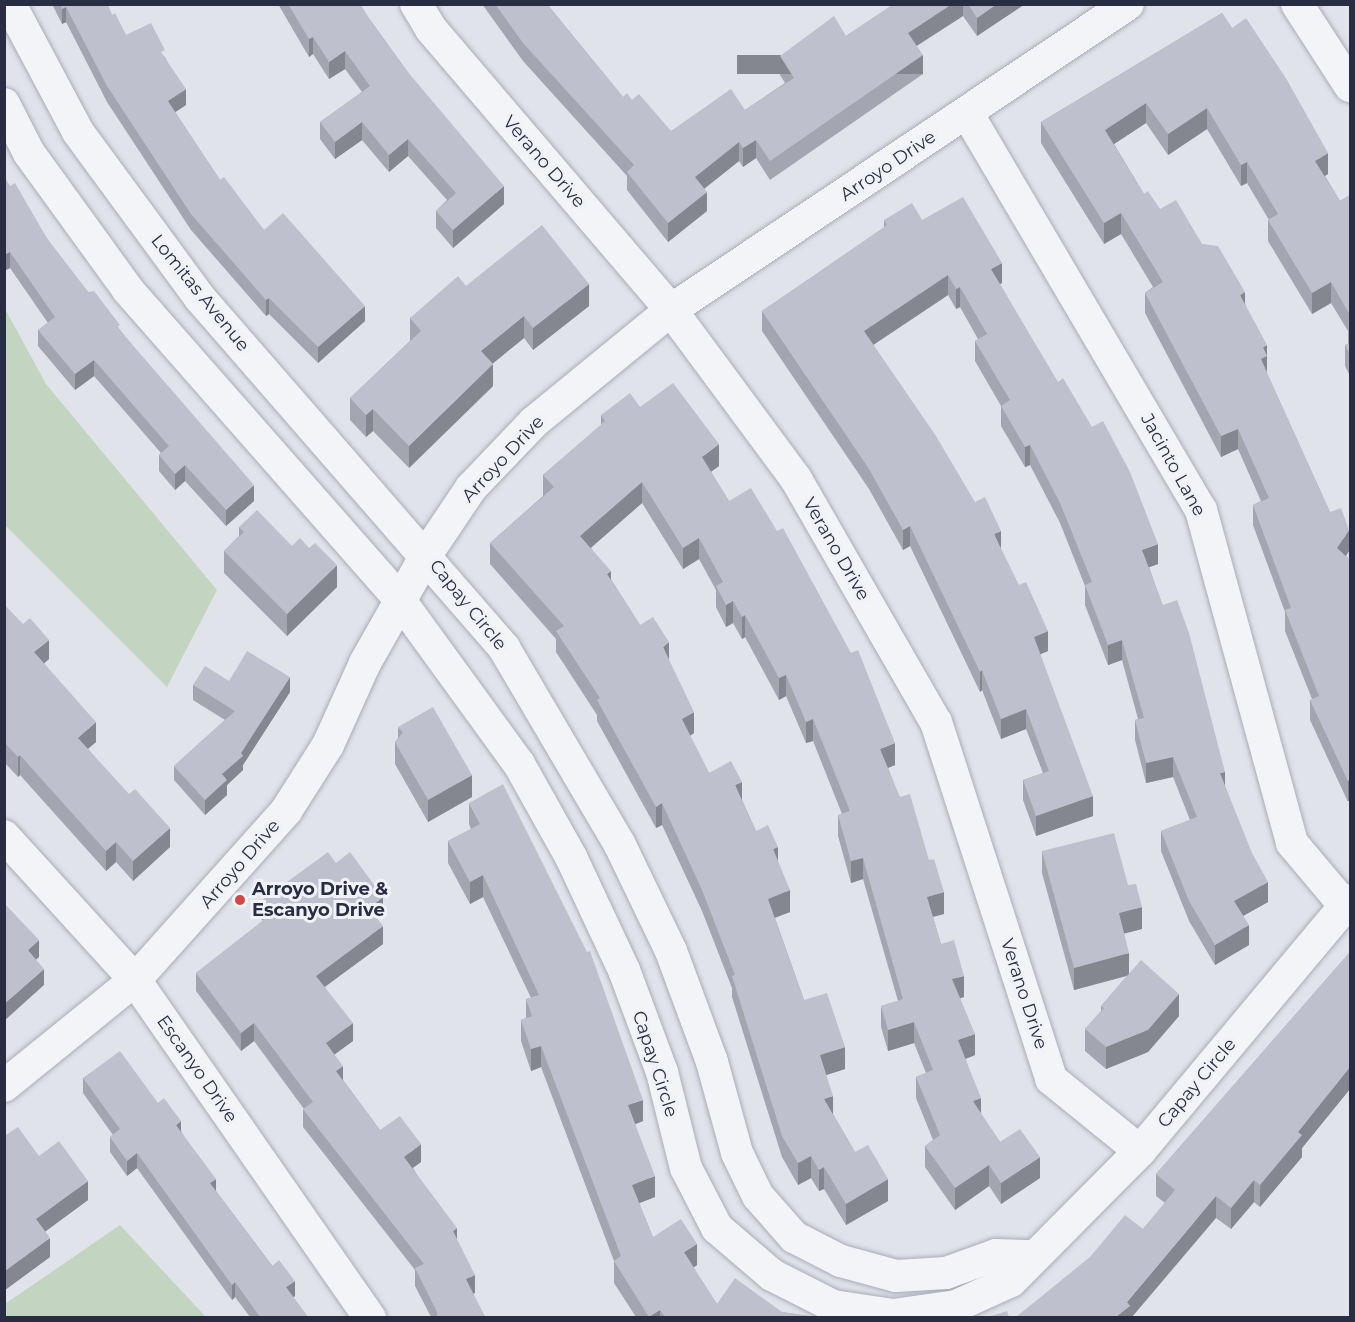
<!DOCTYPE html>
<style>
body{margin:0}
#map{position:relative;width:1355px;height:1322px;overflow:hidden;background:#e1e3ea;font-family:Montserrat,sans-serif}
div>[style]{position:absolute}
.green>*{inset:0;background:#c3d4c1}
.roads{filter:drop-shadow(0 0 2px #aaacb8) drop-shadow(0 0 2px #aaacb8)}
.minor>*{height:32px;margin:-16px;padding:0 16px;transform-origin:16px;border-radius:16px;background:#f3f4f8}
.wall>*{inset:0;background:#a3a6b0}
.shaded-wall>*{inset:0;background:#858790;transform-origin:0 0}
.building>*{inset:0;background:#bec1cd}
.dots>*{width:16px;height:16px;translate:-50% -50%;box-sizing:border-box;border:3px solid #f0f2f7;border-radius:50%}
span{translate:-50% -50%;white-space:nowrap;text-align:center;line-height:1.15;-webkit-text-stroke:6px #f0f2f7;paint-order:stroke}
.street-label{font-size:18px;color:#292d42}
.poi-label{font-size:18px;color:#292d42;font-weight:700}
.left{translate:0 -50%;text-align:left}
.frame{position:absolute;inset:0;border:6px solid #292d42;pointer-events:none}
</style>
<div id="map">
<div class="green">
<div style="clip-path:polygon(4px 307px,46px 384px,217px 590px,167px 687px,5px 525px)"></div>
<div style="clip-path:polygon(120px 1225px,206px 1317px,5px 1317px,5px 1304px)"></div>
</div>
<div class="roads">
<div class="minor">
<div style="left:10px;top:4px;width:145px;rotate:62deg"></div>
<div style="left:78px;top:132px;width:206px;rotate:53.7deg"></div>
<div style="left:200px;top:298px;width:464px;rotate:49deg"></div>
<div style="left:504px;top:648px;width:226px;rotate:59.5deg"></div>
<div style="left:619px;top:843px;width:120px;rotate:64.3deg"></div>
<div style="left:671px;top:951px;width:118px;rotate:69.7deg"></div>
<div style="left:712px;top:1062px;width:94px;rotate:74.6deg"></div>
<div style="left:737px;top:1153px;width:48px;rotate:64deg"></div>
<div style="left:758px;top:1196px;width:55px;rotate:48.7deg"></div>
<div style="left:794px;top:1237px;width:53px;rotate:27.1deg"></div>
<div style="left:841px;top:1261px;width:57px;rotate:15.3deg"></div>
<div style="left:896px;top:1276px;width:50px;rotate:-3.4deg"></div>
<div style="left:946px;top:1273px;width:53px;rotate:-19.8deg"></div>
<div style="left:996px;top:1255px;width:36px;rotate:2deg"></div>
<div style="left:416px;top:4px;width:29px;rotate:59deg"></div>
<div style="left:431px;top:29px;width:370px;rotate:49.5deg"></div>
<div style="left:671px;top:310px;width:210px;rotate:53.5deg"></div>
<div style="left:796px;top:479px;width:280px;rotate:60.1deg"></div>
<div style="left:936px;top:722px;width:375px;rotate:72.1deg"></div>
<div style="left:1051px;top:1079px;width:114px;rotate:39deg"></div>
<div style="left:1297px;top:4px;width:98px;rotate:57.1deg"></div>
<div style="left:4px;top:104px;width:55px;rotate:63deg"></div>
<div style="left:29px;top:153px;width:169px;rotate:54.1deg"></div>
<div style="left:128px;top:290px;width:411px;rotate:48.7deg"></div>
<div style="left:399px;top:599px;width:204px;rotate:54deg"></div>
<div style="left:519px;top:764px;width:107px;rotate:60.8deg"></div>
<div style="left:571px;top:857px;width:125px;rotate:64.9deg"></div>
<div style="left:624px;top:970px;width:109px;rotate:69.6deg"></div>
<div style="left:662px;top:1072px;width:99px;rotate:76deg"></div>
<div style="left:686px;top:1168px;width:68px;rotate:62.7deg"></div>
<div style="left:717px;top:1228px;width:72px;rotate:40.5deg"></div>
<div style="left:772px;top:1275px;width:68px;rotate:26.9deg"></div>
<div style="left:833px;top:1306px;width:61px;rotate:8.5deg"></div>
<div style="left:893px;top:1315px;width:64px;rotate:-8.1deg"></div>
<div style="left:956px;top:1306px;width:60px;rotate:-24.4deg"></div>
<div style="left:1011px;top:1281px;width:183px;rotate:-45.2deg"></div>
<div style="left:1140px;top:1151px;width:327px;rotate:-50.1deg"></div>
<div style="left:967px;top:113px;width:461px;rotate:59.5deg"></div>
<div style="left:1201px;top:510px;width:345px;rotate:74.7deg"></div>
<div style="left:1292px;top:843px;width:82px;rotate:49.9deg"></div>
<div style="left:4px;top:836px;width:195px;rotate:47.7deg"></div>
<div style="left:135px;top:980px;width:412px;rotate:55.2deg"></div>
<div style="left:4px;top:1086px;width:169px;rotate:-39deg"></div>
<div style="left:135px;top:980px;width:227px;rotate:-48.2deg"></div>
<div style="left:286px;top:811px;width:78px;rotate:-57.5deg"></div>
<div style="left:328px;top:745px;width:90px;rotate:-65.7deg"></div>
<div style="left:365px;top:663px;width:124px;rotate:-60.5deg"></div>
<div style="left:426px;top:555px;width:81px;rotate:-56.1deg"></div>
<div style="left:471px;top:488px;width:91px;rotate:-46.3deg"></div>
<div style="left:534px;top:422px;width:177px;rotate:-39.3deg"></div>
<div style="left:671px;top:310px;width:550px;rotate:-33.81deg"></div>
</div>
</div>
<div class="wall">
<div style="clip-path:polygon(52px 4px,107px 4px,112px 15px,126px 35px,165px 57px,186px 105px,175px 112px,220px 180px,264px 230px,365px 321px,318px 363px,269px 314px,266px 316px,191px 230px,107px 102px,66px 22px,62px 24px)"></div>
<div style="clip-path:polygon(278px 4px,360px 4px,368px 17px,407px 71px,504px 204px,453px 248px,436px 228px,436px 211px,447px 200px,408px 156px,389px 172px,362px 140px,335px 159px,320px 139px,320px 122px,362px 92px,345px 69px,329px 79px,313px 54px,309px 57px)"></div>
<div style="clip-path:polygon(482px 4px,547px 4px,623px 97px,632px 100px,671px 131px,745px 110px,785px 83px,780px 75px,780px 56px,846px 36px,894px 4px,1025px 4px,977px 36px,963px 16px,917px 46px,923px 74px,770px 180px,756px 158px,743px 167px,739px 161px,704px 189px,707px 211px,668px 242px,627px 190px,627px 176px,523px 61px)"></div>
<div style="clip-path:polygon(1222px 13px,1328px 174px,1325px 176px,1340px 201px,1350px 195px,1350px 376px,1345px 366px,1345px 345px,1348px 344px,1348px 331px,1331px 303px,1312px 314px,1268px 241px,1268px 220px,1269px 220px,1247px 183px,1241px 186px,1207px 129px,1168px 155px,1146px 123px,1114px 144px,1144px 194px,1160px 209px,1202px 244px,1245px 303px,1267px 374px,1330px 512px,1349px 551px,1346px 556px,1350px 560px,1348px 802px,1310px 720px,1310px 700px,1312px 699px,1285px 631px,1285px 612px,1253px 525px,1253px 505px,1261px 501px,1238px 449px,1221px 457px,1145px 313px,1145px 293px,1153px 287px,1121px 234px,1104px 244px,1041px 143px,1041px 122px)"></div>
<div style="clip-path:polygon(10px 186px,48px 240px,88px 292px,120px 330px,254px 501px,226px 526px,185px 481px,175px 490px,159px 471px,159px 455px,161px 453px,94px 376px,75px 390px,38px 346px,38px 330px,48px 323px,10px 268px,4px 271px)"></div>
<div style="clip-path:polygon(884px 220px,922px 220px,1002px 283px,1000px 284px,1158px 564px,1149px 567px,1225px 786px,1268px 902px,1243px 916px,1249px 945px,1215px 965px,1189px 921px,1161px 851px,1161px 831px,1190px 820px,1173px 777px,1146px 783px,1135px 740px,1135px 720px,1138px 719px,1122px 660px,1108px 665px,1085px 605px,1085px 586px,1060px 523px,1030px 465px,1025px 467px,1001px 426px,1001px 406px,975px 361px,975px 341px,978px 339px,960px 307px,956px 309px,948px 295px,873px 345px,1001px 549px,1048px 651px,1040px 654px,1093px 816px,1036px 836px,1023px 800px,1023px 780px,1043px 773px,1026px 729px,1001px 739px,982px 690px,980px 692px,910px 546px,903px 550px,869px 489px,762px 331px,762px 311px,884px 228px)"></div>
<div style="clip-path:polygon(466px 286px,589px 306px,533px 350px,524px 338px,492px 364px,493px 386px,409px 468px,373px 431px,366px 437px,350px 420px,350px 398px,410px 341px,410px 318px)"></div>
<div style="clip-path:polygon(640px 407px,719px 466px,711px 472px,729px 501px,895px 765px,888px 768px,944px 914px,933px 917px,941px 944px,964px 997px,960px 998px,975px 1055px,965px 1059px,981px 1114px,1000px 1142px,1040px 1178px,1001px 1204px,989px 1186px,955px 1210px,925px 1167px,925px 1146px,933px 1140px,916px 1098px,916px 1077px,926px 1073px,914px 1043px,888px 1051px,881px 1027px,881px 1006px,898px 1001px,863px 879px,851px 883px,838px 836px,838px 815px,842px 814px,813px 741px,806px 743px,786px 696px,779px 700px,745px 637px,742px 639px,733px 623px,726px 627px,716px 607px,716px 590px,699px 559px,683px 569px,642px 503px,591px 548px,640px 625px,669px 660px,694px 733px,690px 736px,709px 773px,742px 800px,756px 831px,778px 861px,790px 912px,775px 918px,804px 1000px,845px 1069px,826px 1075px,833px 1114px,855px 1152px,888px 1201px,846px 1225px,824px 1189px,819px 1191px,811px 1178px,798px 1185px,782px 1157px,732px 997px,732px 988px,702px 911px,662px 825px,656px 828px,597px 721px,597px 715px,556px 652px,556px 639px,490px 564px,490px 543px,543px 496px,543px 475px,601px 425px,601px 415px)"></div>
<div style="clip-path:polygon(239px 527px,292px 546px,337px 587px,287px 636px,224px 573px,224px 551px,239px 536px)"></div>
<div style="clip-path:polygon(4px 604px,49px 659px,44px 663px,96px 742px,88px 749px,170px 847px,133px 881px,116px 862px,106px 871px,20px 775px,18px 777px,4px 762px)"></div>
<div style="clip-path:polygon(229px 681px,290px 692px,243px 765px,243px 770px,227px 785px,227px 795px,205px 815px,174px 780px,174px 766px,225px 720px,193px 700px,193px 685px)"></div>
<div style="clip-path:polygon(398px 727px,472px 797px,428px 822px,395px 764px,395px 742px,398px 738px)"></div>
<div style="clip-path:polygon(469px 803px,643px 1121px,635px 1124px,655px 1197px,639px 1203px,653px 1237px,697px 1265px,693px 1268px,717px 1304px,782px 1312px,816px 1317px,636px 1317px,614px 1283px,614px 1261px,541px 1067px,531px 1071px,521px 1041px,521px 1020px,526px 1018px,526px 999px,531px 998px,483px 897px,470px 904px,448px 863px,448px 841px,471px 829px,469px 824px)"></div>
<div style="clip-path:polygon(1042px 851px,1128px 885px,1142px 929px,1124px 933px,1129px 973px,1179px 1016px,1148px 1052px,1106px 1069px,1085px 1051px,1085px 1029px,1101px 1011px,1101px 1006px,1127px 976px,1074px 990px,1042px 873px)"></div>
<div style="clip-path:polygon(336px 863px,383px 914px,377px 919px,383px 944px,325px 987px,353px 1041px,334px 1054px,343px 1080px,380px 1130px,421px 1162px,413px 1168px,457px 1241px,475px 1293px,473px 1294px,485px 1317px,431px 1317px,415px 1286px,415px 1270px,303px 1127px,303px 1109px,304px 1109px,254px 1041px,241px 1051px,196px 991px,196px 973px,263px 921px,261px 919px,261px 901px)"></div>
<div style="clip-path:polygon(1350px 952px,1350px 1089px,1302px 1148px,1302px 1157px,1260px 1207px,1254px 1202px,1231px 1229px,1216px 1218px,1143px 1229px,1165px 1203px,1156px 1196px,1156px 1174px)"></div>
<div style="clip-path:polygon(83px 1078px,158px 1103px,181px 1131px,216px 1191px,295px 1296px,293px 1297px,308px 1317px,250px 1317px,235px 1297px,232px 1300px,137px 1168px,127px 1176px,110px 1152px,110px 1137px,113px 1135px,83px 1093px)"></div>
<div style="clip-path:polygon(4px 1136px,39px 1156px,88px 1200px,45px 1232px,50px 1257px,5px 1290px,4px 1288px)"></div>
</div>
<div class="shaded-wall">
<div style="clip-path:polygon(952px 4px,963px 4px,963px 16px,908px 51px,908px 33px)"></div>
<div style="clip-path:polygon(997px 4px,1025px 4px,977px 36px,977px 18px)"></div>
<div style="clip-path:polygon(66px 7px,66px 22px,62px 24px,62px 9px)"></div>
<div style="clip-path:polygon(313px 37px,313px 54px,309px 57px,309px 39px)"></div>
<div style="clip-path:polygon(345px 51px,345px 69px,329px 79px,329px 62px)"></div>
<div style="left:923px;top:55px;width:19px;height:186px;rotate:90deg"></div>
<div style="clip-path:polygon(186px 89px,186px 105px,168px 117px,168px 101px)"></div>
<div style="clip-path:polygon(1146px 103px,1146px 123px,1105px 150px,1105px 130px)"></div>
<div style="clip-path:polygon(1207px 108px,1207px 129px,1168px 155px,1168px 134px)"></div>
<div style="clip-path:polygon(362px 122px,362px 140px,335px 159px,335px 142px)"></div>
<div style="clip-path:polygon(408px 139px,408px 156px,389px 172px,389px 155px)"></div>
<div style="clip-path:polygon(756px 140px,756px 158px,743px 167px,743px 148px)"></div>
<div style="clip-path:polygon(739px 142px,739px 161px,695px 196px,695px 177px)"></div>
<div style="clip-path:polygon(1328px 153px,1328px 174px,1315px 181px,1315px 161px)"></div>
<div style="clip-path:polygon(1247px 162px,1247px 183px,1241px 186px,1241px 165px)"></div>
<div style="clip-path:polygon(504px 186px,504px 204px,453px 248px,453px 230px)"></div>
<div style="clip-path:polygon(707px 192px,707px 211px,668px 242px,668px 223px)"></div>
<div style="clip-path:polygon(1121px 213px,1121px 234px,1104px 244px,1104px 223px)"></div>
<div style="clip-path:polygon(10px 252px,10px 268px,4px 271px,4px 255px)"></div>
<div style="clip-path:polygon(1002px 263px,1002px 283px,991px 289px,991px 269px)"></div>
<div style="clip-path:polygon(948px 275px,948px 295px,864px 351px,864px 331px)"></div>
<div style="clip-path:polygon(1331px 282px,1331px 303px,1312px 314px,1312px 293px)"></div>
<div style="clip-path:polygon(589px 284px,589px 306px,533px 350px,533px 328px)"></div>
<div style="clip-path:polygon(960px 287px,960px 307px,956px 309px,956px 289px)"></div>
<div style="clip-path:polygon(1245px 292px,1245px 313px,1240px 295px)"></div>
<div style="clip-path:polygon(269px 298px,269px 314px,266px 316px,266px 300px)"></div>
<div style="clip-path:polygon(365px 306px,365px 321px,318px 363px,318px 347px)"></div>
<div style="clip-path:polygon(524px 316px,524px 338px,481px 373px,481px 351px)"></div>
<div style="clip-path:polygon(1267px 345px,1267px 377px,1261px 359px,1263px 347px)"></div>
<div style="clip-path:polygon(94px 360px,94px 376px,75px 390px,75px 374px)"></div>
<div style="clip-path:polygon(493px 364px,493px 386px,409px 468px,409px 446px)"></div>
<div style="clip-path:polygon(373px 409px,373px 431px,366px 437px,366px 415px)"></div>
<div style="clip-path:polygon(1238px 429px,1238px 449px,1221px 457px,1221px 436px)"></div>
<div style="clip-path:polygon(719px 444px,719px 466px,702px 478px,702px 457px)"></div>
<div style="clip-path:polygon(1030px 445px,1030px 465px,1025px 467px,1025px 447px)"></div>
<div style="clip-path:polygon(185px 465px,185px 481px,175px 490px,175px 474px)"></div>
<div style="clip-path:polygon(642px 482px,642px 503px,580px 557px,580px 536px)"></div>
<div style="clip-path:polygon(254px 485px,254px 501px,226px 526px,226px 510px)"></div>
<div style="clip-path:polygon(910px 526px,910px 546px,903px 550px,903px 530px)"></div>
<div style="clip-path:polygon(1349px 530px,1349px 551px,1337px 569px,1337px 548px)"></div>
<div style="clip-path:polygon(1001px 531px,1001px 551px,994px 534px)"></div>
<div style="clip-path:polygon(699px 538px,699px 559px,683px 569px,683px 548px)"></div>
<div style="clip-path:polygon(1158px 544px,1158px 564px,1142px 570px,1142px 550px)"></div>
<div style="clip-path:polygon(337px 565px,337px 587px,287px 636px,287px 614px)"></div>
<div style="clip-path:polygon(611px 571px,611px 592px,607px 574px)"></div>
<div style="clip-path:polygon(733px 601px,733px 623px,726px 627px,726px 605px)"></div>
<div style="clip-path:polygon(745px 615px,745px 637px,742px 639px,742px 617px)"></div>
<div style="clip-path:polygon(1048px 631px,1048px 651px,1034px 657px,1034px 637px)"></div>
<div style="clip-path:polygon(49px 640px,49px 659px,34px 672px,34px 652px)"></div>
<div style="clip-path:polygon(1122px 640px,1122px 660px,1108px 665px,1108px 645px)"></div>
<div style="clip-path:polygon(669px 642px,669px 664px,663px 647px)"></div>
<div style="clip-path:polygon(982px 670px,982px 690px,980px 692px,980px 672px)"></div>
<div style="clip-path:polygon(786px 675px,786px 696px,779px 700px,779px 678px)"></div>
<div style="clip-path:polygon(290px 677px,290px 692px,243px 765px,243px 770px,227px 785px,227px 795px,205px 815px,205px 800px,222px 774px,241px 753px)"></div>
<div style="clip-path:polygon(1026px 709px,1026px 729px,1001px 739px,1001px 719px)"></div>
<div style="clip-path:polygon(694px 712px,694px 733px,682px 741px,682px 719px)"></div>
<div style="clip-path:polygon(813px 719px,813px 741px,806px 743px,806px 722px)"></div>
<div style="clip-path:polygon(96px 722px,96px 742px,78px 757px,78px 738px)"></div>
<div style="clip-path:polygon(895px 743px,895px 765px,880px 771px,880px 749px)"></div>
<div style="clip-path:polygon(20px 755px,20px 775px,18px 777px,18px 757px)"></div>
<div style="clip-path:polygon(1173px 757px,1173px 777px,1146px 783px,1146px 763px)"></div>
<div style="clip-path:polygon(1225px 772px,1225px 792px,1220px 773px)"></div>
<div style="clip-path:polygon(472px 775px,472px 797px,428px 822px,428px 800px)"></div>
<div style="left:1350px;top:780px;width:21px;height:2px;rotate:90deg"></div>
<div style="clip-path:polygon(742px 782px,742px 803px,735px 785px)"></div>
<div style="clip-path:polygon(1093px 796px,1093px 816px,1036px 836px,1036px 816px)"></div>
<div style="clip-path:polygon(662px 803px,662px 825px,656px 828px,656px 807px)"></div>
<div style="clip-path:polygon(170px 828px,170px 847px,133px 881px,133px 861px)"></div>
<div style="clip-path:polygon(116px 842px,116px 862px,106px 871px,106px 851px)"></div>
<div style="clip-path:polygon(778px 847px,778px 868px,773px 849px)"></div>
<div style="clip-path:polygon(863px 858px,863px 879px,851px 883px,851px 861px)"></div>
<div style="clip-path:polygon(483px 875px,483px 897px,470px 904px,470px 882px)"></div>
<div style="clip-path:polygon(1268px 882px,1268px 902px,1234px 921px,1234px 901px)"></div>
<div style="clip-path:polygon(790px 890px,790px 912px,768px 920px,768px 899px)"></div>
<div style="clip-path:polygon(944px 892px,944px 914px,927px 918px,927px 897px)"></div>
<div style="clip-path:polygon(383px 897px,383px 914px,369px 925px,369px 908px)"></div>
<div style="clip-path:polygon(1142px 907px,1142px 929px,1119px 935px,1119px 913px)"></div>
<div style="clip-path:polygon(1249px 925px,1249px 945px,1215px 965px,1215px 945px)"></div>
<div style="clip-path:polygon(383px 926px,383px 944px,316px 993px,316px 976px)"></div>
<div style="clip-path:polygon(39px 940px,39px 957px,28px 967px,28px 950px)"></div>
<div style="clip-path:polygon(1129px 953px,1129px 975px,1074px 990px,1074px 968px)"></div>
<div style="clip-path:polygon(44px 969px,44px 985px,4px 1021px,4px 1004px)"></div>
<div style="clip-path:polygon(964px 976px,964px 997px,952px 1001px,952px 979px)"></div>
<div style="clip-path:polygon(1179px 994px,1179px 1016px,1148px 1052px,1106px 1069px,1106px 1047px)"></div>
<div style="clip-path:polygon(914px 1022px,914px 1043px,888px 1051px,888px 1030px)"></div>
<div style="clip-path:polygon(254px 1023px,254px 1041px,241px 1051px,241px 1033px)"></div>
<div style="clip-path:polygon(353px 1023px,353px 1041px,326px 1061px,326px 1043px)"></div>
<div style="clip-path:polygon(975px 1034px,975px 1055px,958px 1062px,958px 1040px)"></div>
<div style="clip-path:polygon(541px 1046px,541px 1067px,531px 1071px,531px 1049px)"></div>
<div style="clip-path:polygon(845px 1047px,845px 1069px,820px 1077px,820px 1055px)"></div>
<div style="clip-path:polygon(343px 1066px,343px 1083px,336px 1071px)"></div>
<div style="clip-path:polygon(1350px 1067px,1350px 1089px,1302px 1148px,1302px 1157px,1260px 1207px,1260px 1185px,1298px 1132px)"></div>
<div style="clip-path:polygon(833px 1096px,833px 1118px,824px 1099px)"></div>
<div style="clip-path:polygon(981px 1098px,981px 1119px,973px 1101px)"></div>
<div style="clip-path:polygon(643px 1100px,643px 1121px,628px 1127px,628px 1105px)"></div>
<div style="clip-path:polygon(181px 1121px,181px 1136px,176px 1125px)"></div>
<div style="clip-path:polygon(421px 1144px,421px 1162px,404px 1174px,404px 1157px)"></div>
<div style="clip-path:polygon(137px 1153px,137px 1168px,127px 1176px,127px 1161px)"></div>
<div style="clip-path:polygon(811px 1156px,811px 1178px,798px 1185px,798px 1163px)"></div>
<div style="clip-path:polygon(1040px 1157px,1040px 1178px,1001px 1204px,1001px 1183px)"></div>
<div style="clip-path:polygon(989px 1165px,989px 1186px,955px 1210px,955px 1188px)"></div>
<div style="clip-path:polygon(824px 1167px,824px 1189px,819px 1191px,819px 1170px)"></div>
<div style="clip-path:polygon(655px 1176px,655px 1197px,632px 1206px,632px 1185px)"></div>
<div style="clip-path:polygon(216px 1179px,216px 1194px,210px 1183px)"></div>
<div style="clip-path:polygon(888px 1179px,888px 1201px,846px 1225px,846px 1204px)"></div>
<div style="clip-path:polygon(1254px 1180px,1254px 1202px,1231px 1229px,1231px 1208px)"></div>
<div style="clip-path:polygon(88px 1181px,88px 1200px,36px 1238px,36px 1219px)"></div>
<div style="clip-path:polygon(1216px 1196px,1216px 1218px,1132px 1317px,1116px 1317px,1127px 1302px)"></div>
<div style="clip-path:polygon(457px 1228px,457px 1245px,453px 1231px)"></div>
<div style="clip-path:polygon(50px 1238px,50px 1257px,5px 1290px,5px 1271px)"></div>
<div style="clip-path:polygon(697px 1244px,697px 1265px,684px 1274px,684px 1252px)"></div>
<div style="clip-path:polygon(475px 1275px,475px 1293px,466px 1297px,466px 1279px)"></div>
<div style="clip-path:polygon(295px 1281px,295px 1296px,286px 1302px,286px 1287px)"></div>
<div style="clip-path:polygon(235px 1282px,235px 1297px,232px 1300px,232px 1285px)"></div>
<div style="clip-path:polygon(660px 1310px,660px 1317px,649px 1317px)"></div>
</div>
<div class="building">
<div style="clip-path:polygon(60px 4px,107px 4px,112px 15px,115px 13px,126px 35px,151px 23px,165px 50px,161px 52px,186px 89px,168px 101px,220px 180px,224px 177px,264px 230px,283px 213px,365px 306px,318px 347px,269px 298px,266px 300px,191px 214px,107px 86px,66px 7px,62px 9px)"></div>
<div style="clip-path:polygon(288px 4px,360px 4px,368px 17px,407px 71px,504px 186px,453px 230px,436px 211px,456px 193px,408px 139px,389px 155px,362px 122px,335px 142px,320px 122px,370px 86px,345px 51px,329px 62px,313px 37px,309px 39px)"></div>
<div style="clip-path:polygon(495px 4px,547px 4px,623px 97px,627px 93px,632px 100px,639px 94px,671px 131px,731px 89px,745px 110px,794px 78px,780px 56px,834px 16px,846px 36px,894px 4px,952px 4px,908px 33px,923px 55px,770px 161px,756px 140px,743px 148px,739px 142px,695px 177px,707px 192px,668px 223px,627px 172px,634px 165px,523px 43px)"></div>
<div style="clip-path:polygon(968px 4px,997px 4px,977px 18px)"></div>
<div style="clip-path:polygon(1222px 13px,1232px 28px,1246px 18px,1287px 80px,1328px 153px,1315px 161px,1340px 201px,1350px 195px,1350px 315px,1331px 282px,1312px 293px,1268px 220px,1278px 214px,1247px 162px,1241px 165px,1207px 108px,1168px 134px,1146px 103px,1105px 130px,1144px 194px,1148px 191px,1160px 209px,1176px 200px,1202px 244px,1218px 246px,1245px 292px,1240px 295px,1267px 345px,1263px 347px,1267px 356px,1261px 359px,1330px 512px,1341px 508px,1349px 530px,1337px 548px,1350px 560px,1350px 780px,1348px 781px,1310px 700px,1319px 696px,1285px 610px,1291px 608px,1253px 505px,1269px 498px,1238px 429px,1221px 436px,1145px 293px,1163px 282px,1121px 213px,1104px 223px,1041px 122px)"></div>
<div style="clip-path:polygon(4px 176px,10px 186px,15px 183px,48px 240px,88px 292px,94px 291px,120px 325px,117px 327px,254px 485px,226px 510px,185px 465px,175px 474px,159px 455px,169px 446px,94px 360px,75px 374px,38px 330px,55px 317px,10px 252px,4px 255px)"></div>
<div style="clip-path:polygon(963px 197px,1002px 263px,991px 269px,1058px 382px,1063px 378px,1092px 427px,1103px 421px,1130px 472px,1158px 544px,1142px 550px,1163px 605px,1177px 600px,1189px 633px,1225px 772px,1220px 773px,1252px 853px,1268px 882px,1234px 901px,1249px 925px,1215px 945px,1189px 901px,1161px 831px,1197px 817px,1173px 757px,1146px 763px,1135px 720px,1144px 718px,1122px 640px,1108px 645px,1085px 585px,1092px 582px,1060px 503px,1030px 445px,1025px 447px,1001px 406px,1010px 400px,975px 341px,987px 334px,960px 287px,956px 289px,948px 275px,864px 331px,936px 436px,975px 502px,985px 497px,1001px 531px,994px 534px,1019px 585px,1026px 582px,1048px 631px,1034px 637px,1093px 796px,1036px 816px,1023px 780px,1049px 771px,1026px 709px,1001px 719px,982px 670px,980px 672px,910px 526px,903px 530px,869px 469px,762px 311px,887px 225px,884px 220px,912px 203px,922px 220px)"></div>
<div style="clip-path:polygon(542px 225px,589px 284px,533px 328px,524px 316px,481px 351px,493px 364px,409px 446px,373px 409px,366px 415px,350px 398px,421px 331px,410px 318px,458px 276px,466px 286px)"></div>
<div style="clip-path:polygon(1350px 343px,1350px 355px,1345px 345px)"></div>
<div style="clip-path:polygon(673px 383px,719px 444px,702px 457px,729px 501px,751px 488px,777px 531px,783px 528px,851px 653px,858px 650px,895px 743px,880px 749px,900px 797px,910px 794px,929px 860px,934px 859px,944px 892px,927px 897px,941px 944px,954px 940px,964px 976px,952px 979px,975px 1034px,958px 1040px,981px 1098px,973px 1101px,1000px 1142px,1020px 1129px,1040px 1157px,1001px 1183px,989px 1165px,955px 1188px,925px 1146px,940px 1135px,916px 1077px,933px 1070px,914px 1022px,888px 1030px,881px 1006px,903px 999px,863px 858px,851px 861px,838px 815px,850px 811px,813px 719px,806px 722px,786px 675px,779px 678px,745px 615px,742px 617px,733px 601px,726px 605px,716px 586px,723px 582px,699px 538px,683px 548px,642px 482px,580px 536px,611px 571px,607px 574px,640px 625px,653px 617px,669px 642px,663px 647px,694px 712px,682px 719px,709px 773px,731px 761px,742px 782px,735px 785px,756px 831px,768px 825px,778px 847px,773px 849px,790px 890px,768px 899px,804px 1000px,827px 993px,845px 1047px,820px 1055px,833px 1096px,824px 1099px,855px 1152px,868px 1145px,888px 1179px,846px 1204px,824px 1167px,819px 1170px,811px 1156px,798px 1163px,782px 1136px,732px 976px,735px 975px,702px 890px,662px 803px,656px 807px,597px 700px,600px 698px,556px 631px,564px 626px,490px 543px,554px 487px,543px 475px,605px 421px,601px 415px,630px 393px,640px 407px)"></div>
<div style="clip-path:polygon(257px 510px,292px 546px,300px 538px,309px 548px,315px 543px,337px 565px,287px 614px,224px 551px,244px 532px,239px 527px)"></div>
<div style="clip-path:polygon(4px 604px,23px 624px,30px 618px,49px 640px,34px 652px,96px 722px,78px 738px,129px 794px,135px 789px,170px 828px,133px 861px,116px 842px,106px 851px,20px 755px,18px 757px,4px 742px)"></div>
<div style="clip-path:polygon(247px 651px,290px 677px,241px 753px,243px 756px,222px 774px,227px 780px,205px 800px,174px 766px,235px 711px,193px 685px,205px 666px,229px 681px)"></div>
<div style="clip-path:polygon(433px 707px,472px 775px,428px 800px,395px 742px,403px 732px,398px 727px)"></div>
<div style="clip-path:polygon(503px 784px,587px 952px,590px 951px,643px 1100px,628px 1105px,655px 1176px,632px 1185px,653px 1237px,681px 1219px,697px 1244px,684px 1252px,717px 1304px,735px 1278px,782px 1312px,816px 1317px,665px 1317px,660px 1310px,649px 1317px,614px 1261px,621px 1256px,541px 1046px,531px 1049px,521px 1020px,532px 1016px,526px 999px,539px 995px,483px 875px,470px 882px,448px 841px,480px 824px,469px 803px)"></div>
<div style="clip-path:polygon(1114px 833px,1128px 885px,1136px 884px,1142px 907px,1119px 913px,1129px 953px,1074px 968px,1042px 851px)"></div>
<div style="clip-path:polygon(328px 852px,336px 863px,350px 852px,383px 897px,369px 908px,383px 926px,316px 976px,353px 1023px,326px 1043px,343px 1066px,336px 1071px,380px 1130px,400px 1116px,421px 1144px,404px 1157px,457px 1228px,453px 1231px,475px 1275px,466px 1279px,485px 1317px,437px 1317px,437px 1312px,415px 1268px,424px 1264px,303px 1109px,313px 1102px,254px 1023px,241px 1033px,196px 973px,271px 914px,261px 901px)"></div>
<div style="clip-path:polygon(4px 903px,39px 940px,28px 950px,44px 969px,4px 1004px)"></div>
<div style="clip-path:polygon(1350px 952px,1350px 1067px,1298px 1132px,1302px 1135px,1260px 1185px,1254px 1180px,1231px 1208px,1216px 1196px,1127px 1302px,1130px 1306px,1116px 1317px,1016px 1317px,1090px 1257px,1125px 1215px,1143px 1229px,1175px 1190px,1156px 1174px)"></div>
<div style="clip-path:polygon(1141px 960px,1179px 994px,1148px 1030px,1106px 1047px,1085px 1029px,1104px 1008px,1101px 1006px)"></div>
<div style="clip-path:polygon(120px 1051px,158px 1103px,164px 1098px,181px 1121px,176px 1125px,216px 1179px,210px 1183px,272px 1266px,279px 1260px,295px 1281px,286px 1287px,308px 1317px,260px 1317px,235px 1282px,232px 1285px,137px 1153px,127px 1161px,110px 1137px,120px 1129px,83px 1078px)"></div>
<div style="clip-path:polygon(18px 1127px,39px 1156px,59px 1141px,88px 1181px,36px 1219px,50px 1238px,5px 1271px,4px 1269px,4px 1136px)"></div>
<div style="clip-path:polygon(1007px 1311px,1009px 1317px,988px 1317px)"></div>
</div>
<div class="dots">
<div style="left:240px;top:900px;background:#d14743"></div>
</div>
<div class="street-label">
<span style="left:544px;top:162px;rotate:49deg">Verano Drive</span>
<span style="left:888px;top:166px;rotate:-34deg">Arroyo Drive</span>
<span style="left:200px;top:293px;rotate:51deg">Lomitas Avenue</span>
<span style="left:503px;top:459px;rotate:-47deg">Arroyo Drive</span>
<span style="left:1173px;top:465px;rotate:61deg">Jacinto Lane</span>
<span style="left:836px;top:549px;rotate:60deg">Verano Drive</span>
<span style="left:468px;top:605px;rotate:51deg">Capay Circle</span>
<span style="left:240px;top:864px;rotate:-49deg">Arroyo Drive</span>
<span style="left:1024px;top:994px;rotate:72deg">Verano Drive</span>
<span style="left:655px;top:1064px;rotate:72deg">Capay Circle</span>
<span style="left:197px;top:1069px;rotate:55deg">Escanyo Drive</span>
<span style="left:1197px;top:1083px;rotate:-50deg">Capay Circle</span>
</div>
<div class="poi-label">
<span class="left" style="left:252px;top:900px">Arroyo Drive &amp;<br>Escanyo Drive</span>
</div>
<div class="frame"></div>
</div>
